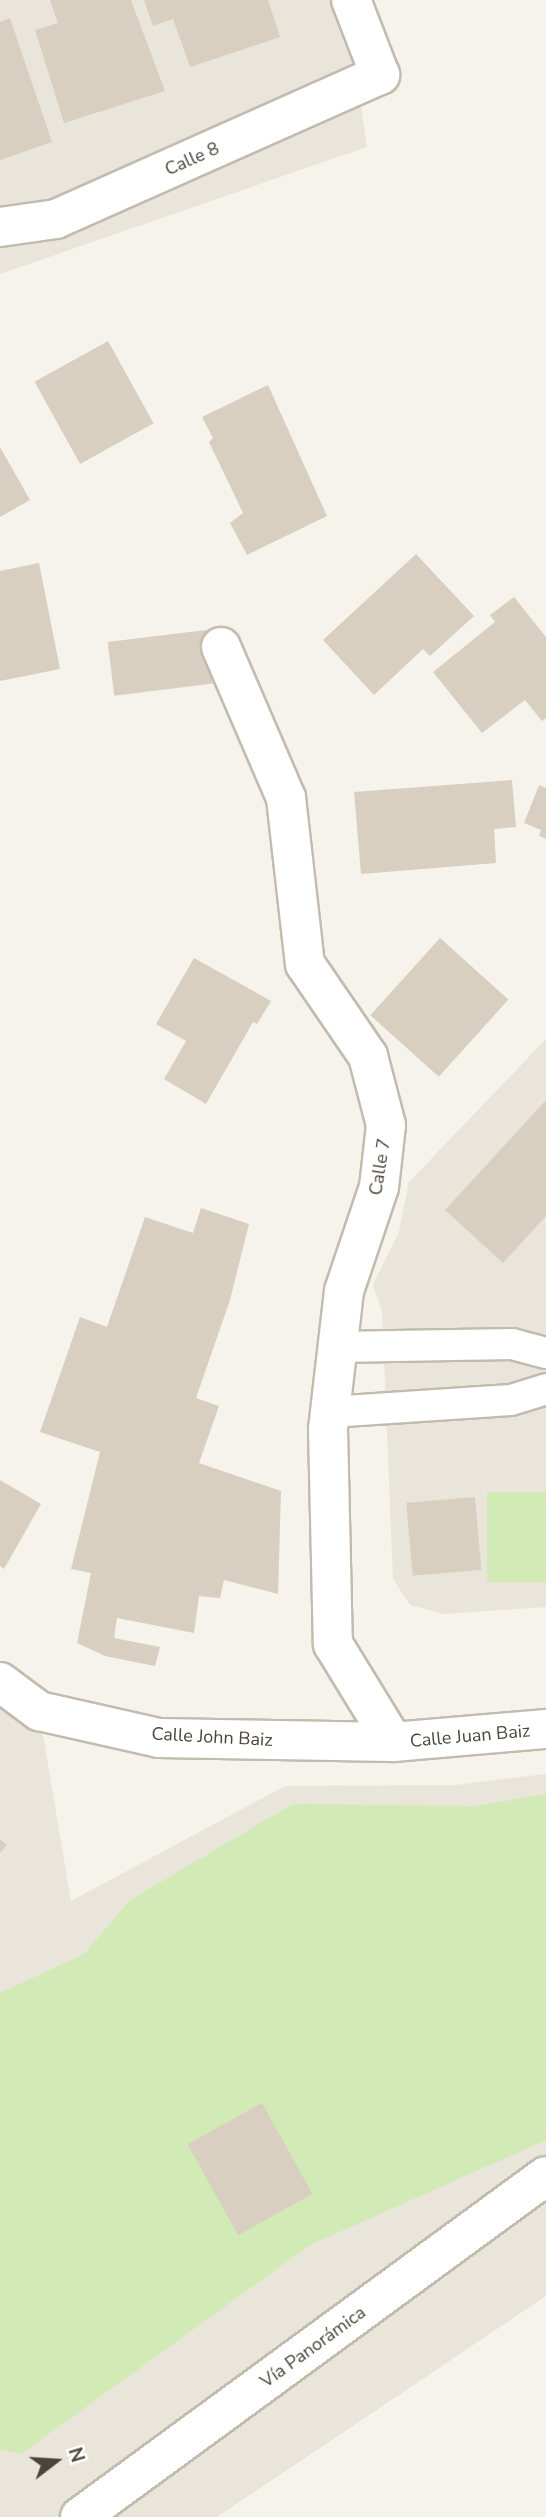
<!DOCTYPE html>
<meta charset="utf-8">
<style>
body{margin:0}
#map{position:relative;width:546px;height:2517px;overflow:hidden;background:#f6f3ec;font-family:"Nunito Sans",sans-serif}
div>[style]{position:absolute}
.residential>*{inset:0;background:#eae5da}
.green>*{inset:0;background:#d2eab5;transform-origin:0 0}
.building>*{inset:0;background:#d8cfc1;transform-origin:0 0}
.roads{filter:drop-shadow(2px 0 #c2bbae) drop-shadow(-2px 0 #c2bbae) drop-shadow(0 2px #c2bbae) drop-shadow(0 -2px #c2bbae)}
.service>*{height:30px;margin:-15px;padding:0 15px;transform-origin:15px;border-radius:15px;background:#fff}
.minor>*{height:38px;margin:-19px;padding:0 19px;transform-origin:19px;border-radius:19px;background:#fff}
.tertiary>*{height:38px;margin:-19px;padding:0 19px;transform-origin:19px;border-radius:19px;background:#fff}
span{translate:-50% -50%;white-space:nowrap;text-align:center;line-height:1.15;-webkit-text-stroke:5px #fff;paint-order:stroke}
.street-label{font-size:18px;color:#4b4439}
.north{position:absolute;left:21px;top:2426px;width:70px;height:70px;-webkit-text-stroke:5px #fff;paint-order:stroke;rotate:73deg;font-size:19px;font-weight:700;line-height:28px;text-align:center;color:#4b4439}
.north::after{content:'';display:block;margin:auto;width:24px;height:32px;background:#4b4439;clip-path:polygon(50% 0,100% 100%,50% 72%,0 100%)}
</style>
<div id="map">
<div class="residential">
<i style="clip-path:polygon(0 0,330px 0,354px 59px,367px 147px,0 274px)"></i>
<i style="clip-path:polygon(546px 1039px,546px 1607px,444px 1614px,410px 1605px,393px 1579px,382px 1312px,373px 1285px,399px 1232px,409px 1182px)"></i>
<i style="clip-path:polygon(0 1679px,39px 1711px,71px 1901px,285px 1786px,455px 1785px,546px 1774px,546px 2296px,217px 2517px,0 2517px)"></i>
</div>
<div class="green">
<i style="left:546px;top:1492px;width:90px;height:59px;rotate:90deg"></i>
<i style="clip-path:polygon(546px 1794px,546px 2140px,310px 2245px,21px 2454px,0 2449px,0 1993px,84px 1954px,130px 1900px,293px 1804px,476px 1806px)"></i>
</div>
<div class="building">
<i style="clip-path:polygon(50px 0,131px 0,165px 91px,64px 123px,35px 30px,58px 23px)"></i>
<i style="clip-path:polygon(144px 0,268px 0,280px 37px,190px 67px,173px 19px,153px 26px)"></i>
<i style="clip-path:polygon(10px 18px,52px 142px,0 160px,0 22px)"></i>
<i style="left:108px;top:341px;width:94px;height:84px;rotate:61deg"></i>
<i style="clip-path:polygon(268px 385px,327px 516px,247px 555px,230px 523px,243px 513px,209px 442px,213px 438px,202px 417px)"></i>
<i style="clip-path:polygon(0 447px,30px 500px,0 517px)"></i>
<i style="clip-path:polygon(416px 554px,474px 616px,430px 656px,423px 649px,374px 695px,323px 640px)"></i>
<i style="clip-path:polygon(39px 563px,60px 669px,0 681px,0 571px)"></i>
<i style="clip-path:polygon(514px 597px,546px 637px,546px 718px,542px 721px,525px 700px,482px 733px,433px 672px,495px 622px,490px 615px)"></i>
<i style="left:206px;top:630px;width:54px;height:99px;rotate:83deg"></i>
<i style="clip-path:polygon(512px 780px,516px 827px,494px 829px,496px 863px,361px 874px,354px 792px)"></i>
<i style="clip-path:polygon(539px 785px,546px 788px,546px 839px,539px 836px,541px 830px,524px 823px)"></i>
<i style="left:440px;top:938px;width:92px;height:104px;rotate:42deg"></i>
<i style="clip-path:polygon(194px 958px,271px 1001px,257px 1024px,253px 1022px,206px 1104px,164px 1079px,186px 1041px,156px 1024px)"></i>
<i style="clip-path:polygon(546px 1100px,546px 1216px,503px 1263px,445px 1210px)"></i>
<i style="clip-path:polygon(201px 1208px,249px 1224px,230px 1300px,196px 1398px,219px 1406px,199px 1463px,281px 1491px,278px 1594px,224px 1580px,220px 1598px,199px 1596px,194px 1633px,117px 1618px,114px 1638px,160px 1647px,155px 1666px,105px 1656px,77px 1643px,91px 1573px,71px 1569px,100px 1452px,40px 1432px,80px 1317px,107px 1327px,145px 1217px,193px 1233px)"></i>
<i style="clip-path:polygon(0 1480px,41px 1504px,4px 1569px,0 1566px)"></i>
<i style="left:475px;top:1497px;width:73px;height:69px;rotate:85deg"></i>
<i style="clip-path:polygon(0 1839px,7px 1845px,0 1853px)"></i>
<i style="left:262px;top:2103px;width:104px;height:85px;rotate:61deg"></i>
</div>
<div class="roads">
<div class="service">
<i style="left:336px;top:1347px;width:176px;rotate:-1deg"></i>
<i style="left:512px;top:1344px;width:35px;rotate:15deg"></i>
<i style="left:330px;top:1412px;width:181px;rotate:-3.8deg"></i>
<i style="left:511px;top:1400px;width:37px;rotate:-17deg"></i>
</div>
<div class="minor">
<i style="left:0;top:227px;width:57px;rotate:-8.1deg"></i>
<i style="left:56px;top:219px;width:355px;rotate:-24deg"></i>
<i style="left:380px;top:75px;width:80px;rotate:-111.1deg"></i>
<i style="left:221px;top:647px;width:164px;rotate:66.7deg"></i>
<i style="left:286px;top:798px;width:167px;rotate:83.5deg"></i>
<i style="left:305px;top:964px;width:112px;rotate:55.6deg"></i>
<i style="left:368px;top:1056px;width:71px;rotate:75.4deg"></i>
<i style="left:386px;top:1125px;width:62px;rotate:96.4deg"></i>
<i style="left:379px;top:1187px;width:110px;rotate:108.6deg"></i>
<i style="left:344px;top:1291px;width:139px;rotate:96.6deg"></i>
<i style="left:328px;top:1429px;width:215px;rotate:88.7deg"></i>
<i style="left:333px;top:1644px;width:115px;rotate:58.5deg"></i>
<i style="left:80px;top:2517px;width:577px;rotate:-36.2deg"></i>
</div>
<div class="tertiary">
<i style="left:0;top:1682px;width:49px;rotate:36.6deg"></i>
<i style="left:39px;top:1711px;width:123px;rotate:12.7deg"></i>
<i style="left:159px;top:1738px;width:234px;rotate:1deg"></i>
<i style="left:393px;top:1742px;width:154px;rotate:-4.9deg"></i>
</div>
</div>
<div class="street-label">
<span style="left:192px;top:159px;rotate:-24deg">Calle 8</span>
<span style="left:380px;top:1167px;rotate:-81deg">Calle 7</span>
<span style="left:470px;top:1736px;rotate:-5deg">Calle Juan Baiz</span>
<span style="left:212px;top:1737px;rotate:3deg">Calle John Baiz</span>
<span style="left:313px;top:2347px;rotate:-36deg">Vía Panorámica</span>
</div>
<div class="north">N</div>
</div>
